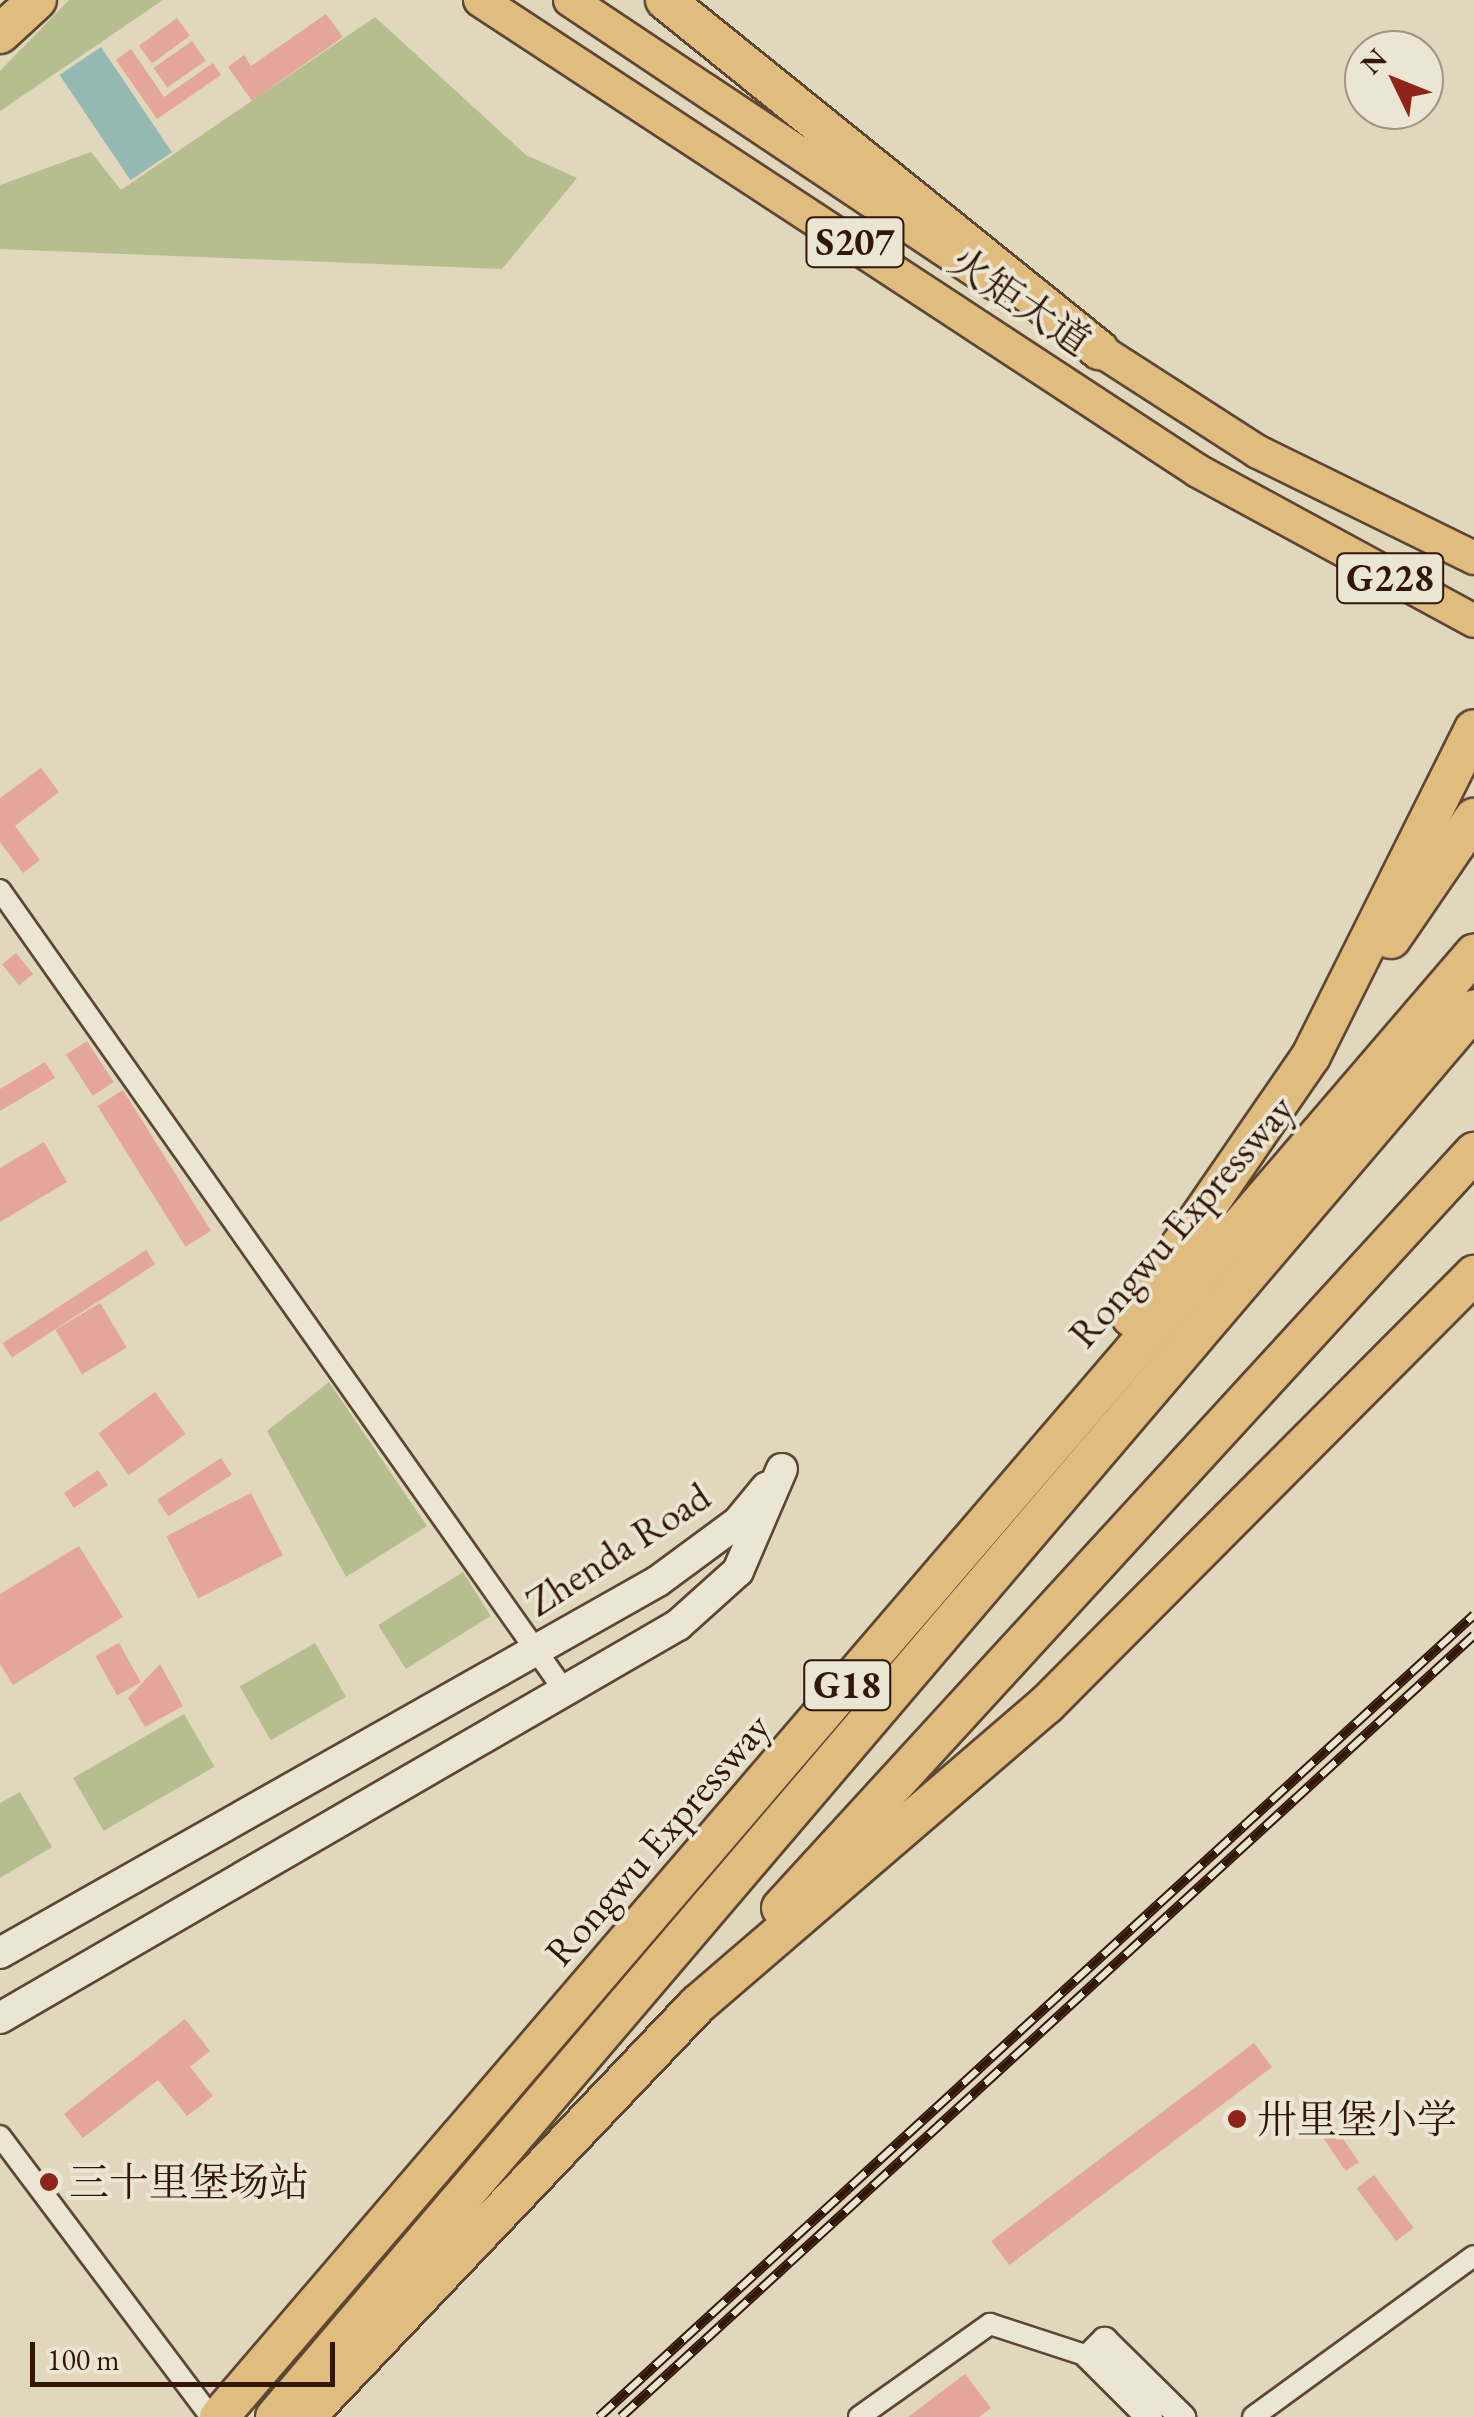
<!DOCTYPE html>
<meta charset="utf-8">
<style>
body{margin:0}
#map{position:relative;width:1474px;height:2417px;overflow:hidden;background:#e0d7bc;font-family:"EB Garamond","Noto Serif SC",serif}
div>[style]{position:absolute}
.green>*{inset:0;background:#b6bd8e;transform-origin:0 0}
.water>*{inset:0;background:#94b9b2;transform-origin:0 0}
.building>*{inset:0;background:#e4a69a;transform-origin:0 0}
.roads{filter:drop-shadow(2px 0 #5e4635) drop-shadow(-2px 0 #5e4635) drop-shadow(0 2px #5e4635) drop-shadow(0 -2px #5e4635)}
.minor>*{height:20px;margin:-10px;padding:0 10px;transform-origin:10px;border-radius:10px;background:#ebe5d3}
.tertiary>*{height:25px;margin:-12.5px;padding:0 12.5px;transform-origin:12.5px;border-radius:12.5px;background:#ebe5d3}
.secondary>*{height:30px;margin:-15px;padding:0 15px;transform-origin:15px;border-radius:15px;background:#ebe5d3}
.primary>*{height:32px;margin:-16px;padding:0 16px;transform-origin:16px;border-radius:16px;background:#e0bc7e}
.motorway>*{height:38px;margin:-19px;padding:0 19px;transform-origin:19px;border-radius:19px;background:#e0bc7e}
.rail>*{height:10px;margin-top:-5px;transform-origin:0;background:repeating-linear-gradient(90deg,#ebe5d3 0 19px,#321608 0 38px);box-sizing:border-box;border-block:2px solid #321608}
.dots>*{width:28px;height:28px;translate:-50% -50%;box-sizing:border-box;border:5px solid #ebe5d3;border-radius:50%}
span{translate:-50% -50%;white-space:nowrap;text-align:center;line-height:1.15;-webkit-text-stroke:8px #ebe5d3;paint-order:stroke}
.shield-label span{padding:2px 8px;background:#ebe5d3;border:2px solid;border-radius:8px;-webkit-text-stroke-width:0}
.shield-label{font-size:38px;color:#321608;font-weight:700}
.street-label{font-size:40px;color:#321608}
.poi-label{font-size:40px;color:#321608}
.left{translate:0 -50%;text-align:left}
.north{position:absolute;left:1344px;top:30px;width:100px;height:100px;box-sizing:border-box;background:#ebe5d3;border:2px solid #a19282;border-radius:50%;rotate:313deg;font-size:28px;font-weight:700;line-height:40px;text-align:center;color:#321608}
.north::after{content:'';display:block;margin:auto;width:35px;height:45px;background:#8f2418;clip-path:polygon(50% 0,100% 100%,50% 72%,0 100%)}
.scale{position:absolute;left:30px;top:2342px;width:305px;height:45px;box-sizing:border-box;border:5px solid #321608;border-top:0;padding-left:12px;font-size:30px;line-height:35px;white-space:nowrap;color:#321608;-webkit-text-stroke:8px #ebe5d3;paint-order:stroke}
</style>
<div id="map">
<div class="green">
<i style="clip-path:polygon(69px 0,163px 0,0 111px,0 71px)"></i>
<i style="clip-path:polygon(375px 17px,526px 155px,577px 178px,502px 269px,0 249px,0 185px,91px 152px,121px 190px)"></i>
<i style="clip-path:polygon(329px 1382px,427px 1526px,346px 1577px,267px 1431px)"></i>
<i style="left:463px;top:1572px;width:52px;height:100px;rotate:58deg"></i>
<i style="left:315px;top:1643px;width:62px;height:87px;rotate:60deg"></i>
<i style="left:184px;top:1714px;width:61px;height:128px;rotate:60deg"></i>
<i style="clip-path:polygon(20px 1792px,52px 1847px,0 1878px,0 1803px)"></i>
</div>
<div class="water">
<i style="left:101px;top:47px;width:127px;height:50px;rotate:56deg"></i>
</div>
<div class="building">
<i style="clip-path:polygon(326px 14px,343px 37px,252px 101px,228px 67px,244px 55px,251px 66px)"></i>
<i style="left:177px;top:18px;width:22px;height:47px;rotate:54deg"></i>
<i style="left:192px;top:41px;width:24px;height:47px;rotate:55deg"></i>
<i style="clip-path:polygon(131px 49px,164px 97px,213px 63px,221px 75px,157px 119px,116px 60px)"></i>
<i style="clip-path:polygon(41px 768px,59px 792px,15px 826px,40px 860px,23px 873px,0 842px,0 798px)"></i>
<i style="left:16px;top:953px;width:27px;height:18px;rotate:51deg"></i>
<i style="left:87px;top:1041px;width:49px;height:25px;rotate:57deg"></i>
<i style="clip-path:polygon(45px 1062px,55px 1078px,0 1111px,0 1089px)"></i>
<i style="left:123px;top:1090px;width:166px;height:30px;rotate:58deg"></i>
<i style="clip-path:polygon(44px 1142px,67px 1182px,0 1222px,0 1168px)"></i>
<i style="left:146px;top:1250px;width:17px;height:171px;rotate:57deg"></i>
<i style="left:100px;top:1303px;width:52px;height:52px;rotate:59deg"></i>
<i style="left:155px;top:1392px;width:52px;height:70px;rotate:54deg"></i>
<i style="left:221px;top:1458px;width:20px;height:76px;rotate:57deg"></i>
<i style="left:98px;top:1470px;width:18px;height:41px;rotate:56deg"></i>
<i style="left:251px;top:1493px;width:70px;height:95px;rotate:63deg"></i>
<i style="clip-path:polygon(79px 1546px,123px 1617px,13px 1685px,0 1664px,0 1594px)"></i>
<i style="left:119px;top:1643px;width:45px;height:27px;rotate:61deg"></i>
<i style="clip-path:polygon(160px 1664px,183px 1706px,145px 1727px,128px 1698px)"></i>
<i style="clip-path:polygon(185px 2019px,210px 2051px,190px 2067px,213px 2096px,187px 2116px,158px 2080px,83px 2138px,64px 2114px)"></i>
<i style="left:1254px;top:2043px;width:30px;height:329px;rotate:53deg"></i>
<i style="left:1317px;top:2100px;width:75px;height:16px;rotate:56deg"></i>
<i style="left:1374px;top:2175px;width:66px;height:22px;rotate:53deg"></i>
<i style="clip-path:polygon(965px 2374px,991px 2408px,979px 2417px,908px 2417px)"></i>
</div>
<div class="roads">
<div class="minor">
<i style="left:0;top:890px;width:982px;rotate:54.82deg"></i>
<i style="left:0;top:2136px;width:351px;rotate:53.1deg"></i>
<i style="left:859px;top:2417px;width:161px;rotate:-35.4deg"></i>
<i style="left:990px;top:2324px;width:103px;rotate:18.1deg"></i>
<i style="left:1253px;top:2417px;width:273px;rotate:-36.1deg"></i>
</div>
<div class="tertiary">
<i style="left:1149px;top:2417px;width:86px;rotate:-135deg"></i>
<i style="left:1088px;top:2356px;width:23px;rotate:-45deg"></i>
<i style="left:1104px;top:2340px;width:110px;rotate:44.6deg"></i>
</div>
<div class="secondary">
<i style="left:0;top:1953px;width:756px;rotate:-29.48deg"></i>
<i style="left:658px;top:1581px;width:99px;rotate:-36.4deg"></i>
<i style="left:738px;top:1522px;width:45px;rotate:-50.4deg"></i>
<i style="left:0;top:2018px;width:784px;rotate:-30.1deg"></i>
<i style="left:678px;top:1625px;width:81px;rotate:-42deg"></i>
<i style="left:738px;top:1571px;width:111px;rotate:-66.7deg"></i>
</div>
<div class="primary">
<i style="left:480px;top:0;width:859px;rotate:33.26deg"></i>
<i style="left:1198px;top:471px;width:314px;rotate:28.5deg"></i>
<i style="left:570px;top:0;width:510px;rotate:33.72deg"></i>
<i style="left:1078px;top:336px;width:214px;rotate:32.8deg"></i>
<i style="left:1258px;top:452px;width:241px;rotate:26.1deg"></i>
</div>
<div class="motorway">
<i style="left:665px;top:0;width:558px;rotate:38.88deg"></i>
<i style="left:0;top:34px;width:50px;rotate:-42.6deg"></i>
<i style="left:1391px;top:939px;width:147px;rotate:-55.6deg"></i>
<i style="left:1131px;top:1317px;width:317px;rotate:-55.4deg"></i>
<i style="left:1311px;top:1056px;width:365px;rotate:-63.5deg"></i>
<i style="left:781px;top:1908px;width:1026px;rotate:-47.49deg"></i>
<i style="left:310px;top:2412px;width:562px;rotate:-46.44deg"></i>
<i style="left:697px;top:2005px;width:460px;rotate:-40.7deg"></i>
<i style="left:1046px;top:1705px;width:607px;rotate:-45.13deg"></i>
<i style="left:219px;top:2417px;width:1928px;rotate:-49.38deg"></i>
<i style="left:275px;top:2417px;width:1849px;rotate:-49.58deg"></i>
</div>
</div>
<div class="rail">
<i style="left:599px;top:2417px;width:1187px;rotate:-42.51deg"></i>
<i style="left:621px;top:2417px;width:1157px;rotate:-42.51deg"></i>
</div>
<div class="dots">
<i style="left:1237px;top:2119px;background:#8f2418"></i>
<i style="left:49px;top:2182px;background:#8f2418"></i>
</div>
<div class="shield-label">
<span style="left:855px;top:242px">S207</span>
<span style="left:1390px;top:578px">G228</span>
<span style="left:847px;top:1685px">G18</span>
</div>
<div class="street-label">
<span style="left:1020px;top:301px;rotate:34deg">火矩大道</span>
<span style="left:1181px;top:1221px;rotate:-49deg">Rongwu Expressway</span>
<span style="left:618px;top:1549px;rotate:-33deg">Zhenda Road</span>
<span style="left:657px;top:1839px;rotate:-49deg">Rongwu Expressway</span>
</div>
<div class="poi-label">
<span class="left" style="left:1257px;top:2119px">卅里堡小学</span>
<span class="left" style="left:69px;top:2182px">三十里堡场站</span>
</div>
<div class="north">N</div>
<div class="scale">100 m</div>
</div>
